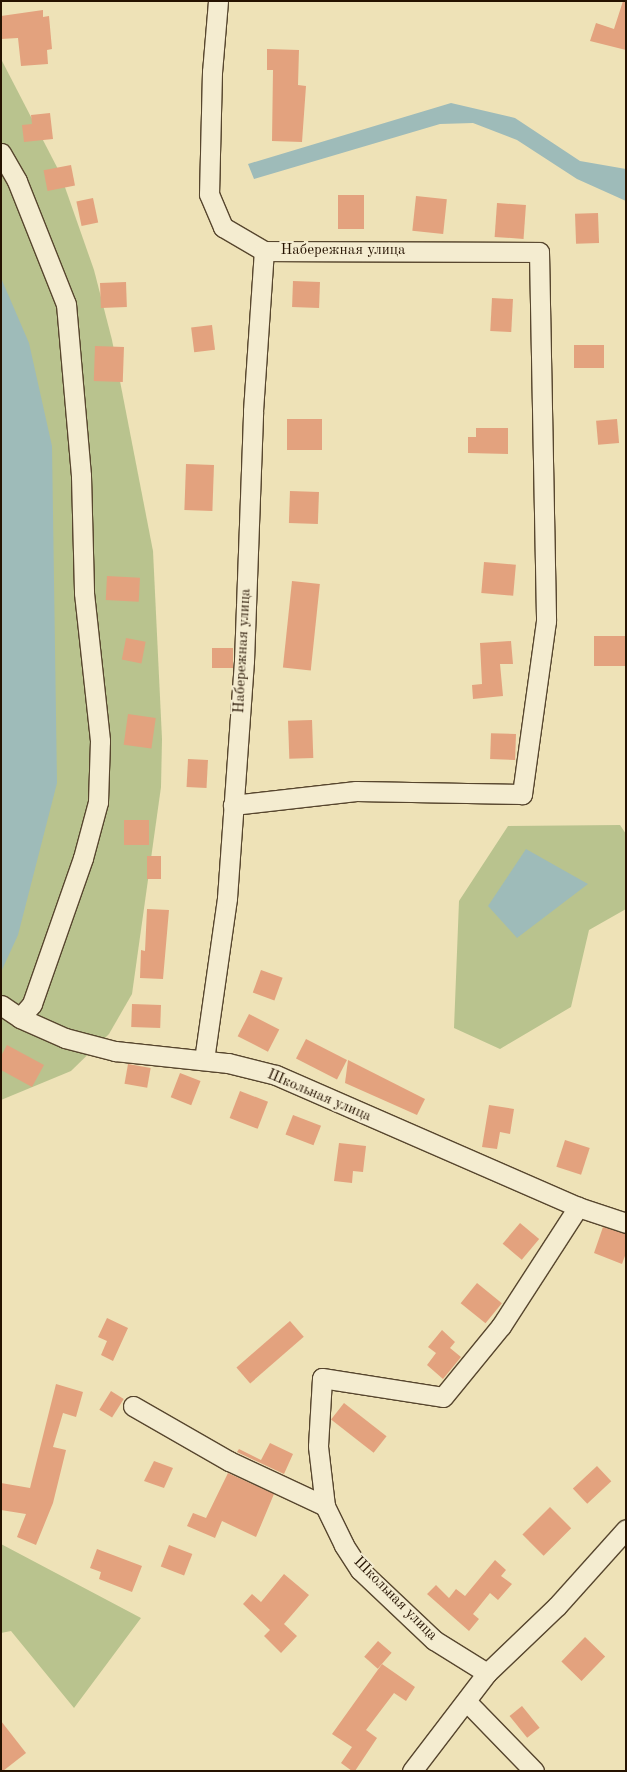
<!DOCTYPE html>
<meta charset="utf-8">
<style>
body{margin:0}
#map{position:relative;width:627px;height:1772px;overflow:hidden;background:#eee2b7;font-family:"Old Standard TT",serif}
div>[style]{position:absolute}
.green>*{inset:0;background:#b9c38e}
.water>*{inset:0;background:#9ebbb9}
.building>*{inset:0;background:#e3a27e;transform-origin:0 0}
.roads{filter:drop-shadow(1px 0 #57462e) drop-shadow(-1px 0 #57462e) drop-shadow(0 1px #57462e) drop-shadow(0 -1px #57462e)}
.minor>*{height:19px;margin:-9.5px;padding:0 9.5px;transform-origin:9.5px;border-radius:9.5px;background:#f4ecd0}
span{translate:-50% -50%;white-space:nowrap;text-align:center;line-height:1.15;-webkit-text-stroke:4px #f4ecd0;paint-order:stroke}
.street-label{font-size:15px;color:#251200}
.frame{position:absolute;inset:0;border:2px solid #251200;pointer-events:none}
</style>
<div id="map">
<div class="green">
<i style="clip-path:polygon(1px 59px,60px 173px,94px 270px,112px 340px,153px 551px,162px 739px,161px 787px,132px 994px,109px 1034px,71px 1071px,1px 1100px)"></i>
<i style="clip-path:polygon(620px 825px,626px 834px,626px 909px,589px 930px,571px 1007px,500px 1049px,454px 1028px,459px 901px,508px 826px)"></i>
<i style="clip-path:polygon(1px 1544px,141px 1618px,74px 1708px,11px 1631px,1px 1633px)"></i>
</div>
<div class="water">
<i style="clip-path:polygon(451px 103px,515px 118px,580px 161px,626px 169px,626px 201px,577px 179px,517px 140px,473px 123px,440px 124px,254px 179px,248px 164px)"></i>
<i style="clip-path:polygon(1px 278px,29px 343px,52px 446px,57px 783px,18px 935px,1px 972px)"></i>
<i style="clip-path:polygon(526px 849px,588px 884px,517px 938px,488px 906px)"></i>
</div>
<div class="building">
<i style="clip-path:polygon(623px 1px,626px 1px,626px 50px,590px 41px,596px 23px,614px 29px)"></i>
<i style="clip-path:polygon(43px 10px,43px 17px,49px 16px,52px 49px,47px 50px,48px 64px,21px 66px,18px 38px,1px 39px,1px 16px)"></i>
<i style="clip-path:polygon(267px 49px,299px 50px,298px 85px,306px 86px,302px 142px,272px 141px,273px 70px,267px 70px)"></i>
<i style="clip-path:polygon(50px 113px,53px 139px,24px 142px,22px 125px,32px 124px,31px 115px)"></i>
<i style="left:71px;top:165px;width:21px;height:28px;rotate:79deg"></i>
<i style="left:338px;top:195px;width:26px;height:34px"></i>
<i style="left:416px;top:196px;width:31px;height:35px;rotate:6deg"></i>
<i style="left:93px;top:198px;width:25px;height:17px;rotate:78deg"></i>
<i style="left:497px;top:203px;width:29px;height:34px;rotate:4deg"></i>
<i style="left:598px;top:213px;width:30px;height:23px;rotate:88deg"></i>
<i style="left:293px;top:281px;width:27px;height:26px;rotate:2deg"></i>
<i style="left:126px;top:282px;width:25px;height:26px;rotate:88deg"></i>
<i style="left:492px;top:298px;width:21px;height:33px;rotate:3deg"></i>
<i style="left:212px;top:325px;width:25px;height:21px;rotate:83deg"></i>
<i style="left:574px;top:345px;width:30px;height:23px"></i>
<i style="left:95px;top:346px;width:29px;height:35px;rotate:2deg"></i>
<i style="left:287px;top:419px;width:35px;height:31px"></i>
<i style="left:617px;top:419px;width:24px;height:21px;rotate:85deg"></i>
<i style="clip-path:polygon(476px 428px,508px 428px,508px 454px,468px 453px,468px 437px,476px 437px)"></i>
<i style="left:186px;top:464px;width:28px;height:46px;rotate:2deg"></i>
<i style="left:290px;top:491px;width:29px;height:32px;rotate:2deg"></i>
<i style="left:484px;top:562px;width:32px;height:31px;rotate:5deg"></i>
<i style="left:107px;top:576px;width:33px;height:24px;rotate:3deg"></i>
<i style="left:292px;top:581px;width:28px;height:87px;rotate:6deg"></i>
<i style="left:626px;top:636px;width:30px;height:32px;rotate:90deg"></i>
<i style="left:126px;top:638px;width:20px;height:22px;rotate:11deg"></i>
<i style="clip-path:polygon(511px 641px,513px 664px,500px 664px,503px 696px,473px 699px,472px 685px,482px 684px,480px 643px)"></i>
<i style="left:212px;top:648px;width:21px;height:20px"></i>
<i style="left:128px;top:714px;width:28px;height:31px;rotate:8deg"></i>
<i style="left:312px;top:720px;width:38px;height:24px;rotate:88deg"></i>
<i style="left:516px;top:734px;width:26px;height:25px;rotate:92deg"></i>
<i style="left:188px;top:759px;width:20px;height:28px;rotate:3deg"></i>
<i style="left:149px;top:820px;width:25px;height:25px;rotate:90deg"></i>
<i style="left:147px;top:856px;width:14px;height:23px"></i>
<i style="clip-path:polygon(147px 909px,169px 910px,163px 979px,140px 978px,141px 950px,145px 951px)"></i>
<i style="left:261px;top:970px;width:23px;height:24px;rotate:20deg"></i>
<i style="left:132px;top:1004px;width:29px;height:23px;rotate:2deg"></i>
<i style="left:249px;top:1014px;width:34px;height:25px;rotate:27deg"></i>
<i style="left:306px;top:1039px;width:46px;height:22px;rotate:27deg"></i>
<i style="clip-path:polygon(7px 1045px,44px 1065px,32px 1087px,1px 1070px,1px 1056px)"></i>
<i style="clip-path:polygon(348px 1060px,425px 1099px,417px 1115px,345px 1083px)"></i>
<i style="left:128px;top:1064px;width:23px;height:20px;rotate:10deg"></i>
<i style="left:180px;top:1073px;width:22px;height:26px;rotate:21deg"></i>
<i style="left:240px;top:1091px;width:30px;height:29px;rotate:21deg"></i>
<i style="clip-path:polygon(489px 1105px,514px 1109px,510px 1134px,500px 1132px,497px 1149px,482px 1147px)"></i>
<i style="left:293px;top:1115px;width:30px;height:21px;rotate:21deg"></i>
<i style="left:565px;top:1140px;width:26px;height:28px;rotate:18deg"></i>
<i style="clip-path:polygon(339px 1143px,366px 1146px,363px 1172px,353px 1171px,352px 1183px,334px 1181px)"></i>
<i style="left:520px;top:1223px;width:25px;height:27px;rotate:40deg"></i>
<i style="clip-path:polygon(603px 1227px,626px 1234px,626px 1253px,622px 1264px,594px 1253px)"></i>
<i style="left:477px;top:1283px;width:32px;height:26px;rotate:39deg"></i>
<i style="clip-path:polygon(107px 1318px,128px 1328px,113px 1361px,101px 1355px,107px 1341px,98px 1337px)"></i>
<i style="left:290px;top:1321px;width:21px;height:71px;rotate:49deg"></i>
<i style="clip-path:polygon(442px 1330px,455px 1342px,450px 1348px,461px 1357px,443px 1379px,427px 1365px,436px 1353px,428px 1347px)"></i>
<i style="clip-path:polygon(56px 1384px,83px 1392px,76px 1417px,63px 1413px,53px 1447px,66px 1450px,53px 1503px,36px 1545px,17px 1537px,26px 1514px,1px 1510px,1px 1483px,30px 1488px)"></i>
<i style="left:111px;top:1391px;width:15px;height:22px;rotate:32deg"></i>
<i style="left:344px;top:1403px;width:54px;height:21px;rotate:38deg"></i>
<i style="clip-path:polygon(270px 1443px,293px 1454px,284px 1474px,237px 1452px,239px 1449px,261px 1460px)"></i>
<i style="clip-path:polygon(154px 1461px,173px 1468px,164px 1488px,144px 1481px)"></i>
<i style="left:597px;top:1466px;width:21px;height:33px;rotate:47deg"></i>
<i style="clip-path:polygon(228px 1473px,274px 1494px,256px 1537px,222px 1521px,215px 1538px,187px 1526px,193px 1513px,206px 1518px)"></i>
<i style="left:550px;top:1507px;width:30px;height:39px;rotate:45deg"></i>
<i style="left:169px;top:1545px;width:25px;height:23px;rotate:21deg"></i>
<i style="clip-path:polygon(97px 1549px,142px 1566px,132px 1592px,99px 1579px,101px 1572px,90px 1568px)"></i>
<i style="clip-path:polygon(495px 1560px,506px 1570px,501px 1576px,512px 1584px,498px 1600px,490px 1593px,473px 1614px,479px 1619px,469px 1631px,427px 1594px,436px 1585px,449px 1598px,456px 1589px,465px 1596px)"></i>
<i style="clip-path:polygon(284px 1574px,309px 1595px,284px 1624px,297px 1636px,281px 1653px,264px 1636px,270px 1630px,243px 1604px,252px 1594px,261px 1602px)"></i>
<i style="left:585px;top:1637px;width:28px;height:34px;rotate:44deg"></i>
<i style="left:378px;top:1641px;width:18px;height:21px;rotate:41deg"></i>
<i style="clip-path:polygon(382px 1664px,415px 1687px,406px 1701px,394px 1693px,366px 1730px,377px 1738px,355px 1771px,352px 1771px,341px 1763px,352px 1747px,332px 1734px)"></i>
<i style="left:522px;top:1706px;width:28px;height:16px;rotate:51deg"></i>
<i style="clip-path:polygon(1px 1721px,26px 1753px,3px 1771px,1px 1771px)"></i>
</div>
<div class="roads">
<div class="minor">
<i style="left:218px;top:1px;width:71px;rotate:94.8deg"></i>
<i style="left:212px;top:72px;width:122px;rotate:91.4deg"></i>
<i style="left:209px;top:194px;width:36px;rotate:67deg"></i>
<i style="left:223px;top:227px;width:48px;rotate:30.3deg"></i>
<i style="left:264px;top:251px;width:275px;rotate:0.2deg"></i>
<i style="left:539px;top:252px;width:369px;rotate:88.9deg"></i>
<i style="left:546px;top:621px;width:175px;rotate:97.9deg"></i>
<i style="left:522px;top:794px;width:166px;rotate:-179deg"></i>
<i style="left:356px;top:791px;width:124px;rotate:173.5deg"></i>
<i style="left:1px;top:153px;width:32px;rotate:60deg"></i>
<i style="left:17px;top:181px;width:132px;rotate:68.3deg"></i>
<i style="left:66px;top:304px;width:173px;rotate:85deg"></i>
<i style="left:81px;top:476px;width:117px;rotate:88.5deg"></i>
<i style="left:84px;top:593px;width:149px;rotate:83.8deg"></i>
<i style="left:100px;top:741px;width:61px;rotate:91.9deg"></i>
<i style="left:98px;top:802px;width:58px;rotate:105deg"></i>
<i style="left:83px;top:858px;width:155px;rotate:109.3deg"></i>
<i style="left:32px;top:1004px;width:18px;rotate:131deg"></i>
<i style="left:1px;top:1005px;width:23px;rotate:34deg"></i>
<i style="left:20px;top:1018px;width:49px;rotate:24deg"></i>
<i style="left:65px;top:1038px;width:52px;rotate:14.6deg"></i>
<i style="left:115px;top:1051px;width:114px;rotate:6.1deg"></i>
<i style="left:228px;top:1063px;width:49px;rotate:14deg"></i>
<i style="left:276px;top:1075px;width:330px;rotate:23.6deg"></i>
<i style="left:578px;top:1207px;width:51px;rotate:18.4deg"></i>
<i style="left:204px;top:1060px;width:164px;rotate:-81.9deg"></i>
<i style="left:227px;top:898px;width:238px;rotate:-85.9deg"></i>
<i style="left:244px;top:661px;width:250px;rotate:-87.9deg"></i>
<i style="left:253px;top:411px;width:160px;rotate:-86.1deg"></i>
<i style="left:133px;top:1406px;width:111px;rotate:29.8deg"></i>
<i style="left:229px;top:1461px;width:106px;rotate:25.1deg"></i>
<i style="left:487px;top:1673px;width:62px;rotate:-148.1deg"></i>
<i style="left:434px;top:1640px;width:102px;rotate:-136.6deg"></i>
<i style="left:360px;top:1570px;width:30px;rotate:-123deg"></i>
<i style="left:344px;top:1545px;width:43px;rotate:-116deg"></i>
<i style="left:325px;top:1506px;width:60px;rotate:-96.7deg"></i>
<i style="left:318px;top:1446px;width:68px;rotate:-86.6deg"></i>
<i style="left:322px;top:1378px;width:122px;rotate:8.9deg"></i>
<i style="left:443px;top:1397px;width:92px;rotate:-50.8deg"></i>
<i style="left:501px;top:1326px;width:142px;rotate:-57.1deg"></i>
<i style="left:467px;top:1702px;width:96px;rotate:45.8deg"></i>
<i style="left:412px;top:1771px;width:123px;rotate:-52.6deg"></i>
<i style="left:487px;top:1673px;width:97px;rotate:-43.7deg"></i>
<i style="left:557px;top:1606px;width:103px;rotate:-48.1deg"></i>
</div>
</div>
<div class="street-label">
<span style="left:343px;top:251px">Набережная улица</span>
<span style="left:243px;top:651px;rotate:-87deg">Набережная улица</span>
<span style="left:319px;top:1096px;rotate:23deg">Школьная улица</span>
<span style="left:395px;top:1599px;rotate:45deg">Школьная улица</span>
</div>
<div class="frame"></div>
</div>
